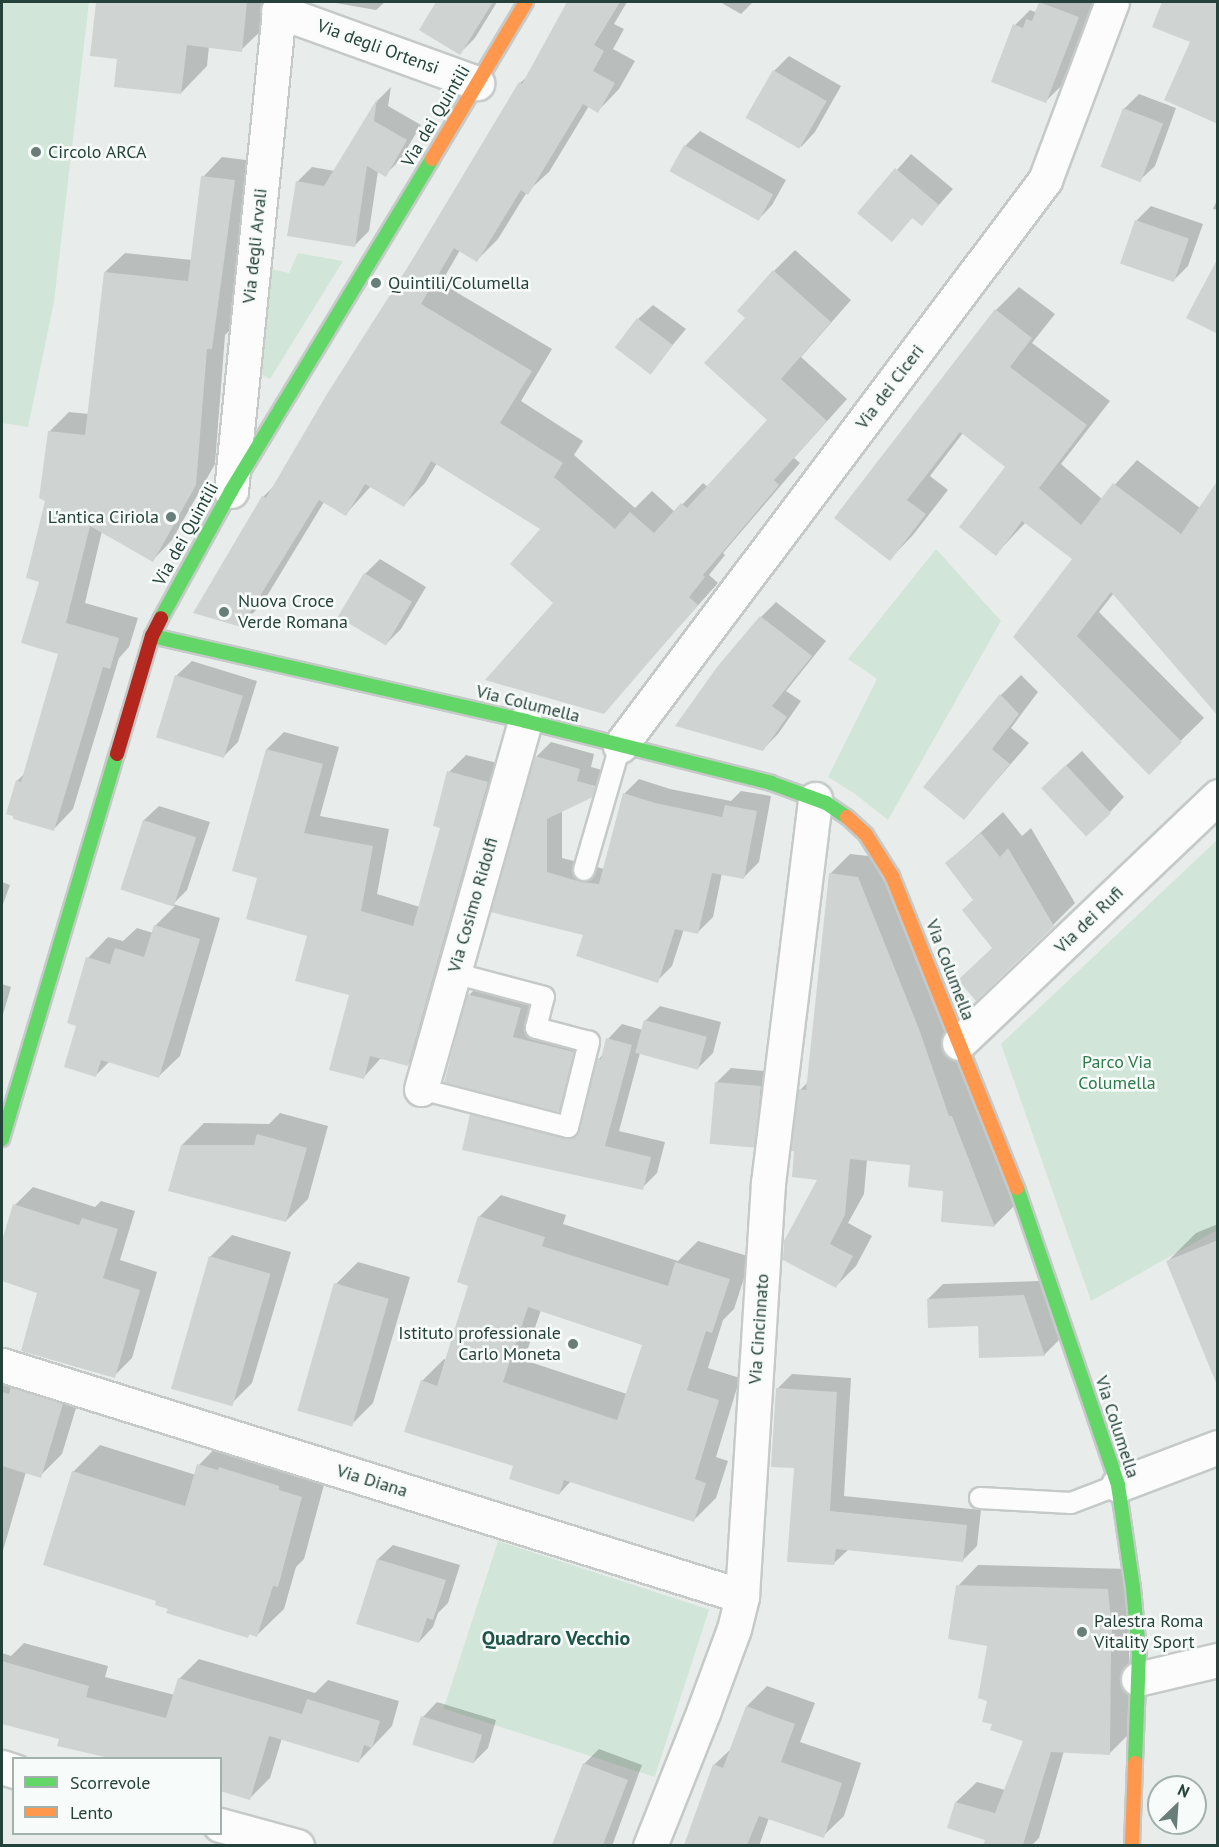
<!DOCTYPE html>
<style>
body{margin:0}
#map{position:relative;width:1219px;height:1847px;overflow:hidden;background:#e8edeb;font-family:"PT Sans",sans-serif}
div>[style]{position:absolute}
.green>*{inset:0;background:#d1e6d8;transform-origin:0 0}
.shadow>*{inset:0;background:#0003}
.building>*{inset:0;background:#cfd4d2;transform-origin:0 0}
.roads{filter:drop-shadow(2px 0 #c5cac8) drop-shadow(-2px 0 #c5cac8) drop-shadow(0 2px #c5cac8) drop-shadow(0 -2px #c5cac8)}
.lane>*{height:20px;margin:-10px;padding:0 10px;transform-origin:10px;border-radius:10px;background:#fcfcfc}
.street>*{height:33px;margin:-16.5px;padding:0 16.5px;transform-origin:16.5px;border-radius:16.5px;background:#fcfcfc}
.fast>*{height:14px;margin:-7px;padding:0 7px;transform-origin:7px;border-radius:7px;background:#63d668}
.slow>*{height:14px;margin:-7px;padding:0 7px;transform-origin:7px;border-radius:7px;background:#ff974d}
.jam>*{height:14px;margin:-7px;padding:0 7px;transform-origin:7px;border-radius:7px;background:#b3261e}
.dots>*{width:16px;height:16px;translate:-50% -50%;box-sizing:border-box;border:3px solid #f7fbf9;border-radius:50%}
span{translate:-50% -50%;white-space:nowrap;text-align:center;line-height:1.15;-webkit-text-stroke:5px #f7fbf9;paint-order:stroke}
.street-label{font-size:18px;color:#24423a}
.poi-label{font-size:18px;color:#24423a}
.left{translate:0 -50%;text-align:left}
.right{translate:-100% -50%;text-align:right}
.park-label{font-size:18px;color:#2d7a4b}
.neighbourhood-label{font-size:20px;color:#1f5548;font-weight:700}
.frame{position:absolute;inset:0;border:3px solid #24423a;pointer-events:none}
.legend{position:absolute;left:12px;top:1757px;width:210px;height:78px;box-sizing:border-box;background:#f7fbf9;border:2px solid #a3b1ad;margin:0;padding:8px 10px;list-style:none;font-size:18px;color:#24423a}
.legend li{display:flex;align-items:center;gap:12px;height:30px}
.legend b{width:30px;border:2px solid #a3b1ad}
.north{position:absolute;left:1147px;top:1775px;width:60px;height:60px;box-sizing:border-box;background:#f7fbf9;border:2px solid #a3b1ad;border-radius:50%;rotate:25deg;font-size:16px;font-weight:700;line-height:24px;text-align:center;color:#24423a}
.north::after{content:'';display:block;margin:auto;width:21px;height:27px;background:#697e78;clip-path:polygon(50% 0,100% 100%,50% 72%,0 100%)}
</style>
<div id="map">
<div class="green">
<i style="clip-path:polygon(2px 2px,89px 2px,54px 302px,28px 427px,2px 423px)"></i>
<i style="clip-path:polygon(298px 253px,343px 261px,270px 379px,254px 370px,267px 268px,289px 273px)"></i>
<i style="clip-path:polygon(936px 549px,1001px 621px,888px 820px,855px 794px,828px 777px,877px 679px,848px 659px)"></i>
<i style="clip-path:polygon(1217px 840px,1217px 1230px,1091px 1301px,1001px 1044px)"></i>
<i style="left:498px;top:1541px;width:222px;height:176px;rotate:18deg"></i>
</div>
<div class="shadow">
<i style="clip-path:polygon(98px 2px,270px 2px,268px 24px,241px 50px,209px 46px,207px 66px,181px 93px,119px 58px,92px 55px)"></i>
<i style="clip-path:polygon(330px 2px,385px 2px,376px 10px)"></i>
<i style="clip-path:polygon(438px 2px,497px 2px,475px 38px,460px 53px,421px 29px)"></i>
<i style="clip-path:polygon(570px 2px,627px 2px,614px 24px,624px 29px,613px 49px,635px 61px,619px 89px,598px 111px,589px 106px,549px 172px,527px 192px,498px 239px,477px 260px,460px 250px,441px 283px,552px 349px,521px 401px,583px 441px,574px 455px,635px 508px,652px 491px,675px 512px,703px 483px,708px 487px,769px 420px,747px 318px,774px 271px,795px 250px,851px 300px,801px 357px,847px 399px,794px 458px,800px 463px,723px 553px,725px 555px,709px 575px,718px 583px,603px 712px,555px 602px,543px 529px,437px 463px,425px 483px,404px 505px,371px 486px,346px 514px,324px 502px,262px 604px,241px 625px,263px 497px,277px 483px,520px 83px,529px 75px)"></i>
<i style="clip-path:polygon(720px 2px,753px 2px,741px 14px)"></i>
<i style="clip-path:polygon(1041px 2px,1093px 2px,1061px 86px,1046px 101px,1015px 25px,1030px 10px,1035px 12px)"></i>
<i style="clip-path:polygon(1164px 2px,1218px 2px,1218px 12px,1154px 26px)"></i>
<i style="clip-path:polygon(789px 56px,841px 86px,815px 132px,801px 147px,774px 71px)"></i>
<i style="clip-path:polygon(391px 87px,388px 106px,421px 125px,400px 160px,385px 175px,378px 171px,369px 231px,354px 246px,297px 182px,312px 167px,335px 171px,378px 100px)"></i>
<i style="clip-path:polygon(1139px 94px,1176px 108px,1155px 166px,1140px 180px,1124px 109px)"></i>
<i style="clip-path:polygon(700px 131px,786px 180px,772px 205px,758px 220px,671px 170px,686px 145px)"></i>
<i style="clip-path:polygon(911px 154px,953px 189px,922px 224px,913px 217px,891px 240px,859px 213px)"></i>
<i style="clip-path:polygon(222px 157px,254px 161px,232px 328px,225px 335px,215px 464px,172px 540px,153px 560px,102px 531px,85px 603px,138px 618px,129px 647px,119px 658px,73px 809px,54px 829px,17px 781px,25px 773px,60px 653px,41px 581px,49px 432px,69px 412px,89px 414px,105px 272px,125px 253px,192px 260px,203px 177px)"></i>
<i style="clip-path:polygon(1218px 198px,1218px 210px,1213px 209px)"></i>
<i style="clip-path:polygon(1151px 206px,1203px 224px,1188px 266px,1173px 281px,1122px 262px,1137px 220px)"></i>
<i style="clip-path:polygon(1019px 287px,1055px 314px,1032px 343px,1110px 401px,1061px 464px,1102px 499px,1137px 460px,1200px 508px,1218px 714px,1114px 593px,1099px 612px,1204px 718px,1149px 772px,1015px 637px,1074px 559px,1026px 522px,996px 554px,1007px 466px,963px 433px,930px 476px,948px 490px,913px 535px,890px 559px,836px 518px,996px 310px)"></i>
<i style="clip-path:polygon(653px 305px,686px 329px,651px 371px,638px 319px)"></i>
<i style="clip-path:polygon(380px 559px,426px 587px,401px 629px,386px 644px,365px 574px)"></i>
<i style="clip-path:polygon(776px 602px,826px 641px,786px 691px,801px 701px,778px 734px,763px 749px,677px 725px,761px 617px)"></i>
<i style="clip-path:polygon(192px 661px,257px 681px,238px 742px,223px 757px,158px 736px,177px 675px)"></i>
<i style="clip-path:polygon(1021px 675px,1038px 692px,1011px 728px,1029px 743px,964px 818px,925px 787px,1001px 695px)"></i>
<i style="clip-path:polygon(284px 732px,339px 747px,320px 816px,389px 829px,377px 894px,420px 907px,442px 827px,449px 772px,466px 755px,505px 765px,425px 1048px,407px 1065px,381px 1058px,363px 1078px,350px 994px,309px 935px,259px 877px,267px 749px)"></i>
<i style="clip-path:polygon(551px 742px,594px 754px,591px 767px,610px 772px,607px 781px,592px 796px,562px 811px,562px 858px,597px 867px,604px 869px,624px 794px,639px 779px,670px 789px,731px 801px,741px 791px,771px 796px,759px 862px,744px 877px,722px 873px,713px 917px,698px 932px,684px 929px,672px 966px,657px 981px,585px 934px,492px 911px,536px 757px)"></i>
<i style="clip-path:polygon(1082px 751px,1124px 797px,1110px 812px,1058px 773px)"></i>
<i style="clip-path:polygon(159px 806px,210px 822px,187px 890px,173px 904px,220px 918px,180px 1056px,159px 1076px,110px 1061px,96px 1075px,78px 1025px,88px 958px,108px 937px,123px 941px,137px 928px,153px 933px,155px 926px,175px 906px,122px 888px,144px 820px)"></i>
<i style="clip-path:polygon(1003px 812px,1022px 836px,1031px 828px,1075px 903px,1053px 925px,993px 948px,974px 900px,947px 863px)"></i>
<i style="clip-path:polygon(850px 854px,878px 857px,1014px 1206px,994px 1226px,912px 1164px,867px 1160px,864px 1194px,848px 1223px,872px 1236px,856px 1266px,836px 1286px,819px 1178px,800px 1090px,809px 1081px,830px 874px)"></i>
<i style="clip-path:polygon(2px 882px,10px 885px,2px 907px)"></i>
<i style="clip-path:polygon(491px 973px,542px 986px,534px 1015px,595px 1031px,581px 1089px,559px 1111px,469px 995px)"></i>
<i style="clip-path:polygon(2px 984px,11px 987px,2px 1018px)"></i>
<i style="clip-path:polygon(660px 1006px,721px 1022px,713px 1053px,698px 1068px,640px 1053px,619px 1131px,665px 1142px,657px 1173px,642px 1188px,472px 1115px,487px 1100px,581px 1124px,599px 1059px,603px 1054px,608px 1039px,622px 1024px,643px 1030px,645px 1021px)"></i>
<i style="clip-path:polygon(731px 1068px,775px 1072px,768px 1131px,753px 1146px,716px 1083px)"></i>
<i style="clip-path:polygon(280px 1113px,328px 1126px,308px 1199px,286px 1221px,182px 1145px,204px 1123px,269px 1124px)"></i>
<i style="clip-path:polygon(33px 1187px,95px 1207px,101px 1201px,135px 1211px,120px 1260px,157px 1272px,132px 1358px,114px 1376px,39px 1292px,2px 1280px,2px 1245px,15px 1205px)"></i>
<i style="clip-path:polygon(evenodd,501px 1195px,566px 1215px,563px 1224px,678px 1261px,698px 1241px,751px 1257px,734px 1309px,723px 1320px,708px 1368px,740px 1378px,716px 1457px,728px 1461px,716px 1498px,694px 1520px,571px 1481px,559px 1494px,515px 1465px,422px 1381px,444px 1359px,447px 1360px,470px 1285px,479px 1217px,501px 1195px,541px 1310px,644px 1344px,627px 1394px,524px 1360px,541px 1310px)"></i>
<i style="clip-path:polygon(1218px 1224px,1218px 1356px,1167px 1262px,1196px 1233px)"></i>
<i style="clip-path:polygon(232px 1235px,291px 1252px,252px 1383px,230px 1405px,210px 1257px)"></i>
<i style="clip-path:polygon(358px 1262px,410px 1277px,373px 1403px,351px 1425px,336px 1284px)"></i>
<i style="clip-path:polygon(1039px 1281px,1059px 1340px,1044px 1355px,928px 1299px,943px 1284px)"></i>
<i style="clip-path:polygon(2px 1364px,84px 1382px,62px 1454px,40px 1476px,26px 1472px,2px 1554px)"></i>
<i style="clip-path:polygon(792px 1374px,851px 1378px,844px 1496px,981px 1510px,977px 1546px,962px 1561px,849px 1549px,834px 1563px,795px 1467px,777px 1389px)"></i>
<i style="clip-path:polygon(225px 1438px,328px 1470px,304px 1559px,296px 1567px,284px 1609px,257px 1635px,250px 1633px,248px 1636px,169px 1608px,158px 1600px,73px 1472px,100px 1445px,196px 1475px,199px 1465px)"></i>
<i style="clip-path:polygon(393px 1545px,460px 1565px,448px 1603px,438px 1613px,433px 1627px,419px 1642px,378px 1559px)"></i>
<i style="clip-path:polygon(978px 1565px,1128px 1569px,1130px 1733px,1109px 1754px,1064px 1751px,1039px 1838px,1031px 1846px,985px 1846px,987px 1839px,956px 1802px,977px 1782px,1005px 1790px,1025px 1740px,995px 1723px,989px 1700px,988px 1644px,958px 1586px)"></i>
<i style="clip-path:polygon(24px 1643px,108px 1666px,105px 1677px,175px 1695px,179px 1679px,199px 1659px,315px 1693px,328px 1680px,399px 1701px,392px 1726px,359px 1761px,282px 1738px,270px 1778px,250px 1798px,220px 1758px,115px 1758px,59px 1744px,60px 1738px,2px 1723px,2px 1653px,11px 1656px)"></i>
<i style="clip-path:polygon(767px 1686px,815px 1703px,800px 1742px,861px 1763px,844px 1816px,823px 1836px,769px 1818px,759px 1846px,685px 1846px,714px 1765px,732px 1748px,747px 1706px)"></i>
<i style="clip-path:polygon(437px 1702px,496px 1720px,488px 1748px,473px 1763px,423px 1717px)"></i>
<i style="clip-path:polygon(599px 1749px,642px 1765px,612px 1846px,553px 1846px,584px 1764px)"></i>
<i style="clip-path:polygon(228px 1836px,262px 1846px,219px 1846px)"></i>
</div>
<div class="building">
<i style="clip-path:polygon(96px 2px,247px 2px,242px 52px,187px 45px,181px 94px,114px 87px,117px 59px,90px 56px)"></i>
<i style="clip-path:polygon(436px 2px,493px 2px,460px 55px,419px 30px)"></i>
<i style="clip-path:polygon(567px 2px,620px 2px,594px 45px,604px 51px,593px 71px,615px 83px,598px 113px,583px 104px,528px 195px,521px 190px,477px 262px,454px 248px,421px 304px,532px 371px,500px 423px,563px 463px,554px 477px,615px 529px,630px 512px,654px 533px,681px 503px,687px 508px,767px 420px,704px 363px,745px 318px,737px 311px,773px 270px,831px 322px,781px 379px,827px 421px,774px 480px,779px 485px,703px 575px,705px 577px,689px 597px,698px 605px,604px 714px,485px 680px,553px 603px,510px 564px,540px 529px,431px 461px,404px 507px,365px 484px,346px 516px,319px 500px,241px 627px,193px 613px,262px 496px,266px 498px,327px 394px,414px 257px,519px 82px,522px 84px)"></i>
<i style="clip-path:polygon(1039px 2px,1079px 17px,1046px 103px,991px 82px,1013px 24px,1023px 28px,1026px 19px,1032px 21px)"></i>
<i style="clip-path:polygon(1162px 2px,1218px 2px,1218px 124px,1164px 100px,1190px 42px,1152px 27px)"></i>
<i style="left:773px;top:70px;width:62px;height:55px;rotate:30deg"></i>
<i style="clip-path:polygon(377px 99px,374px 121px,407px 140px,386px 177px,367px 166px,355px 247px,287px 236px,296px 181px,324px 186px)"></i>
<i style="left:1123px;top:108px;width:43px;height:63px;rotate:21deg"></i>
<i style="left:684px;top:145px;width:102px;height:30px;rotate:29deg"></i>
<i style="clip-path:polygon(895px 168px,939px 205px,922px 226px,912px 218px,892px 242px,857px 213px)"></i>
<i style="clip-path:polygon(201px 176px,235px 180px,212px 349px,207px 349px,196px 485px,153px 562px,90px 526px,66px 623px,119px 638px,110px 669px,103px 667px,54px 831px,13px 819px,13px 816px,6px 814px,16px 780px,21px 782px,58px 654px,21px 643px,39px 582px,26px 578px,45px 501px,39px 498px,48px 431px,85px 435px,104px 272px,188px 281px)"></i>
<i style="left:1135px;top:220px;width:57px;height:46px;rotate:19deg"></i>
<i style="clip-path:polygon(1218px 258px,1218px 334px,1186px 318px)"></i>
<i style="clip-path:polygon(995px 309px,1032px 338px,1010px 367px,1087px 425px,1039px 488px,1081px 525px,1113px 483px,1181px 534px,1218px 480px,1218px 716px,1111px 592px,1077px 636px,1182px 742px,1149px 775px,1013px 637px,1072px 559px,1022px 521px,996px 556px,959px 527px,1005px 467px,960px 432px,907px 500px,926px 514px,890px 561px,834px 518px)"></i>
<i style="left:637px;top:318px;width:45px;height:37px;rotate:37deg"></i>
<i style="left:364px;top:573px;width:56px;height:51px;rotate:31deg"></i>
<i style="clip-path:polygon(760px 616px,812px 656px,772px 706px,787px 717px,763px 751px,675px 726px,717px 667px)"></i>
<i style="left:175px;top:675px;width:71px;height:65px;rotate:17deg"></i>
<i style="clip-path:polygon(1000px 694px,1019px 714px,992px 749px,1010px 764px,964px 820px,923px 787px)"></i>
<i style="clip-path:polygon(266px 749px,323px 764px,304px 833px,373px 846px,361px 911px,413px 926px,440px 828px,433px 826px,447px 771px,488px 782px,408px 1066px,370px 1056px,364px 1079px,329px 1070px,349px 995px,295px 981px,307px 936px,246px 919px,257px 878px,232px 871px)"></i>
<i style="clip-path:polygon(535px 756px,580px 769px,577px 781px,596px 786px,593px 797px,547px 819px,547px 872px,581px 882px,599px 884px,623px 793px,655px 803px,722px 817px,725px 805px,757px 811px,744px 879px,712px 873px,698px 934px,675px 929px,658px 983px,576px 956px,583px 935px,490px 912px)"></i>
<i style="left:1066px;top:765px;width:66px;height:34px;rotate:47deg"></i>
<i style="left:143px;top:820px;width:56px;height:73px;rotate:18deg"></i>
<i style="clip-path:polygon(981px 833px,1000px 857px,1008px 848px,1054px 926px,976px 1001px,958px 980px,992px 948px,962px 910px,973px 900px,945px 863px)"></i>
<i style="clip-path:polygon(829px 873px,858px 877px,919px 1029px,949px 1116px,952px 1116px,995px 1227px,941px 1222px,943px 1191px,908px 1187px,910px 1165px,850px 1159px,845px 1215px,830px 1244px,853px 1256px,836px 1288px,783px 1260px,784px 1241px,817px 1180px,792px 1177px,794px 1151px,791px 1151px,798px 1089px,806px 1090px)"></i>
<i style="clip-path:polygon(154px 925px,200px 939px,159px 1078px,101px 1060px,96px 1077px,64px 1067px,76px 1026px,67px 1023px,86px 957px,110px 964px,115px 948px,144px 957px)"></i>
<i style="clip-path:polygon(467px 994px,521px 1008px,513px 1037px,574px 1052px,559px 1112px,444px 1083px)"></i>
<i style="left:644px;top:1020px;width:65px;height:34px;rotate:15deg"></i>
<i style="clip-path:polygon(606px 1038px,632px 1045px,605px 1146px,651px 1157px,643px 1190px,462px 1150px,470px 1114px,565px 1139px,576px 1136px,597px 1058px,601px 1059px)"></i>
<i style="left:715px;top:1082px;width:46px;height:62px;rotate:5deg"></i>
<i style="clip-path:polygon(257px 1134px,307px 1148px,286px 1222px,168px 1191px,181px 1145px,254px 1145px)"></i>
<i style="clip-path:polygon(13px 1204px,79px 1225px,82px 1218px,118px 1229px,103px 1278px,140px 1290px,115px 1378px,21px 1351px,37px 1293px,2px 1281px,2px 1241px)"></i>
<i style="clip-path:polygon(evenodd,478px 1216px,545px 1237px,542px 1246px,668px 1286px,675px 1262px,730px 1279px,712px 1333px,706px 1331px,687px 1390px,719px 1400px,695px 1479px,706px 1483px,694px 1522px,564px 1480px,559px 1495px,509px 1479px,513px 1466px,404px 1432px,421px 1380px,437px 1386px,468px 1286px,457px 1282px,478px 1216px,528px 1307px,642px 1345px,617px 1420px,503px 1382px,528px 1307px)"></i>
<i style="clip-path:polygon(1218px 1240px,1218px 1385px,1217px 1385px,1166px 1261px)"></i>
<i style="left:209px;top:1256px;width:64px;height:138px;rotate:16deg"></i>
<i style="left:334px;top:1283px;width:57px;height:133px;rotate:16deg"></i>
<i style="clip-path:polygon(1024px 1295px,1045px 1356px,979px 1358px,978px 1326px,928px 1328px,927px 1299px)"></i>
<i style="clip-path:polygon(11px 1387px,63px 1404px,41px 1478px,2px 1466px,2px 1392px,9px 1394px)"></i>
<i style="clip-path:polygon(776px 1388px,837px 1392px,830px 1511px,967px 1525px,963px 1562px,836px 1549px,834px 1565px,787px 1562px,794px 1468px,771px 1467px)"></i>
<i style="clip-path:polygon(197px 1464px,218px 1470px,219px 1467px,279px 1486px,279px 1490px,302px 1497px,278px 1587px,273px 1586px,257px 1637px,249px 1634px,248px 1638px,166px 1613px,168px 1609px,155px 1605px,156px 1601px,43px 1565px,72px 1471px,185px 1506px)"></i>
<i style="clip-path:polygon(377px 1559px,446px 1580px,433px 1620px,427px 1618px,419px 1643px,356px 1624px)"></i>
<i style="clip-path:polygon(956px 1585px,1108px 1589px,1114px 1652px,1111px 1652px,1110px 1755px,1051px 1752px,1023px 1845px,983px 1845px,985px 1840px,947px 1828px,955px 1802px,995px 1813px,1023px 1741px,990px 1730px,992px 1724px,982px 1722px,987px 1701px,978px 1698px,987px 1646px,948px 1639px)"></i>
<i style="clip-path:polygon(2px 1661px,89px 1686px,86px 1697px,166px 1718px,178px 1678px,302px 1714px,307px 1699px,380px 1721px,372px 1748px,364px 1745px,359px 1763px,269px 1736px,250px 1800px,220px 1791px,220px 1758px,109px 1758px,57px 1746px,59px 1739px,2px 1724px)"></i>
<i style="clip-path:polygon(746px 1706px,795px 1724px,781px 1762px,842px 1783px,824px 1838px,759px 1816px,747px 1845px,684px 1845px,713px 1764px,723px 1768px)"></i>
<i style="left:421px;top:1716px;width:64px;height:30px;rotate:17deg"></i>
<i style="clip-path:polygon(583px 1763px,628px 1780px,603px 1845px,552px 1845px)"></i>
</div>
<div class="roads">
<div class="lane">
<i style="left:584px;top:870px;width:129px;rotate:-73.8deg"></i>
<i style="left:421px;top:1089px;width:152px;rotate:14.5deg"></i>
<i style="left:568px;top:1127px;width:88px;rotate:-76.1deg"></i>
<i style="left:589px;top:1042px;width:55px;rotate:-165.2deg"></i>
<i style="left:536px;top:1028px;width:32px;rotate:-76deg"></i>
<i style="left:544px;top:997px;width:93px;rotate:-165.1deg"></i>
<i style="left:980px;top:1498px;width:91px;rotate:3.1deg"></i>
<i style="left:1071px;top:1503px;width:50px;rotate:-21deg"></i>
</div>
<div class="street">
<i style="left:278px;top:11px;width:212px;rotate:19.9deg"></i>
<i style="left:231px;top:491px;width:491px;rotate:-84.3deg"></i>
<i style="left:620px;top:746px;width:708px;rotate:-53.1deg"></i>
<i style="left:1045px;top:180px;width:190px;rotate:-69.4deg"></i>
<i style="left:959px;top:1043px;width:358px;rotate:-43.6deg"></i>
<i style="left:421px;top:1089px;width:382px;rotate:-74.2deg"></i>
<i style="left:2px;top:1365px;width:775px;rotate:17.34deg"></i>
<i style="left:1118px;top:1485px;width:107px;rotate:-20.8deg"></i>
<i style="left:1138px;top:1679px;width:82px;rotate:-13.4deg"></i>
<i style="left:2px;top:1767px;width:13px;rotate:18deg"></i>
<i style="left:220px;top:1825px;width:80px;rotate:15.3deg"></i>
<i style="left:650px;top:1846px;width:146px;rotate:-68.3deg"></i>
<i style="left:704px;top:1710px;width:86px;rotate:-69.7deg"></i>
<i style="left:734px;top:1629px;width:34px;rotate:-76deg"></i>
<i style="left:742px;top:1596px;width:414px;rotate:-86.4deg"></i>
<i style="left:768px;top:1183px;width:387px;rotate:-83deg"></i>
</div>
<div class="fast">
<i style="left:161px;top:618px;width:145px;rotate:-61.1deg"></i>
<i style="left:231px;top:491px;width:388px;rotate:-58.8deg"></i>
<i style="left:152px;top:636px;width:383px;rotate:12.8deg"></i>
<i style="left:525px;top:721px;width:254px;rotate:14.1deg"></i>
<i style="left:771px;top:783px;width:59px;rotate:20deg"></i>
<i style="left:826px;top:803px;width:25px;rotate:34deg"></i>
<i style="left:2px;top:1139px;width:402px;rotate:-73.4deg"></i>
<i style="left:1017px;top:1188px;width:314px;rotate:71.2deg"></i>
<i style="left:1118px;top:1485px;width:104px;rotate:81.7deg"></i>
<i style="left:1133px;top:1588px;width:65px;rotate:84.7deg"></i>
<i style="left:1139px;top:1653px;width:110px;rotate:92.1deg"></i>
</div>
<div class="slow">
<i style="left:432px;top:159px;width:183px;rotate:-59.1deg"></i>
<i style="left:847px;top:817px;width:26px;rotate:43deg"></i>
<i style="left:866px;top:835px;width:49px;rotate:57.6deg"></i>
<i style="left:892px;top:876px;width:336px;rotate:68.2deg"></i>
<i style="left:1132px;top:1846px;width:83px;rotate:-87.9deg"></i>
</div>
<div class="jam">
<i style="left:117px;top:754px;width:123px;rotate:-73.5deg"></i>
<i style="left:152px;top:636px;width:20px;rotate:-63deg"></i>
</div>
</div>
<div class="dots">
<i style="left:36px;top:152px;background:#697e78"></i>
<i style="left:376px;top:283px;background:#697e78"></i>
<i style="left:171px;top:517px;background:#697e78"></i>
<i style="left:224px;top:612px;background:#697e78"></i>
<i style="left:573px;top:1344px;background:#697e78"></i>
<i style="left:1082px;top:1632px;background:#697e78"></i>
</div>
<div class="street-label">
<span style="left:378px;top:47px;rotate:20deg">Via degli Ortensi</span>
<span style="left:436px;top:116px;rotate:-59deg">Via dei Quintili</span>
<span style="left:255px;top:246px;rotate:-84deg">Via degli Arvali</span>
<span style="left:890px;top:387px;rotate:-53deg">Via dei Ciceri</span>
<span style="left:186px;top:534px;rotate:-61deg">Via dei Quintili</span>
<span style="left:528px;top:704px;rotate:14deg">Via Columella</span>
<span style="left:473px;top:905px;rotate:-74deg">Via Cosimo Ridolfi</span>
<span style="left:1089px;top:920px;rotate:-44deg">Via dei Rufi</span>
<span style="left:950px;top:970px;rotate:69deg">Via Columella</span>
<span style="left:759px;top:1329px;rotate:-86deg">Via Cincinnato</span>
<span style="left:1117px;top:1427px;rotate:72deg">Via Columella</span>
<span style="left:372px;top:1481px;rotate:17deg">Via Diana</span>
</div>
<div class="poi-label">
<span class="left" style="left:48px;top:152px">Circolo ARCA</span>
<span class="left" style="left:388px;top:283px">Quintili/Columella</span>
<span class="right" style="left:159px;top:517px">L'antica Ciriola</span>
<span class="left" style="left:238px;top:612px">Nuova Croce<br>Verde Romana</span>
<span class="right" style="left:561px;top:1344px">Istituto professionale<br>Carlo Moneta</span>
<span class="left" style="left:1094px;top:1632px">Palestra Roma<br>Vitality Sport</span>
</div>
<div class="park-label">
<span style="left:1117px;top:1073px">Parco Via<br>Columella</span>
</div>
<div class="neighbourhood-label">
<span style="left:556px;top:1638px">Quadraro Vecchio</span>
</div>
<div class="frame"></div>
<ul class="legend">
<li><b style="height:8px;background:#63d668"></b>Scorrevole</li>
<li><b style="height:8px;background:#ff974d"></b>Lento</li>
</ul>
<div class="north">N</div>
</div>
